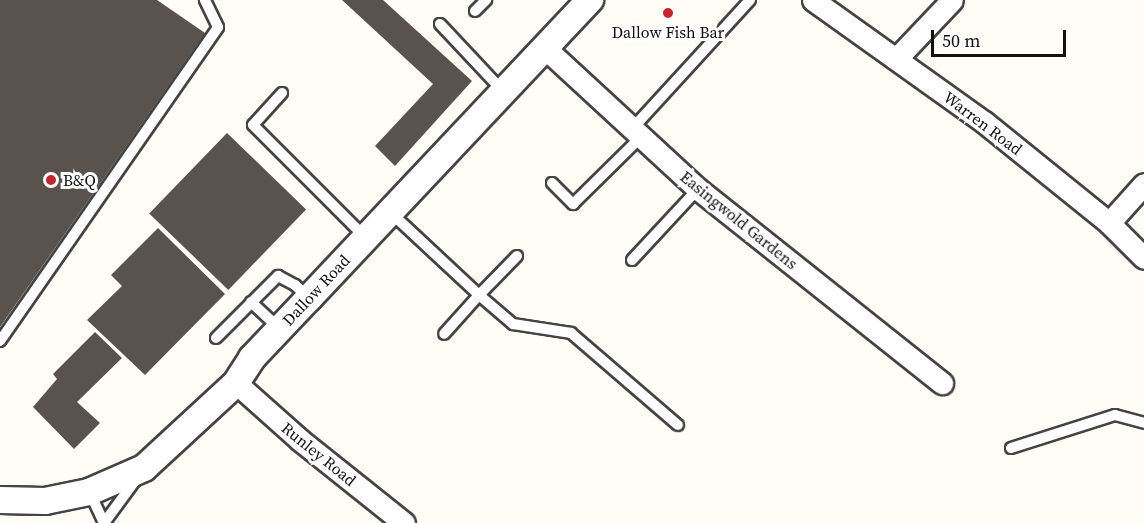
<!DOCTYPE html>
<style>
body{margin:0}
#map{position:relative;width:1144px;height:523px;overflow:hidden;background:#fffdf5;font-family:"Source Serif 4",serif}
div>[style]{position:absolute}
.building>*{inset:0;background:#5a524d;transform-origin:0 0}
.roads{filter:drop-shadow(2px 0 #444) drop-shadow(-2px 0 #444) drop-shadow(0 2px #444) drop-shadow(0 -2px #444)}
.service>*{height:10px;margin:-5px;padding:0 5px;transform-origin:5px;border-radius:5px;background:#fff}
.minor>*{height:21px;margin:-10.5px;padding:0 10.5px;transform-origin:10.5px;border-radius:10.5px;background:#fff}
.tertiary>*{height:26px;margin:-13px;padding:0 13px;transform-origin:13px;border-radius:13px;background:#fff}
.dots>*{width:16px;height:16px;translate:-50% -50%;box-sizing:border-box;border:3px solid #fff;border-radius:50%}
span{translate:-50% -50%;white-space:nowrap;text-align:center;line-height:1.15;-webkit-text-stroke:6px #fff;paint-order:stroke}
.poi-label{font-size:16px;color:#111}
.left{translate:0 -50%;text-align:left}
.street-label{font-size:16px;color:#111}
.scale{position:absolute;left:931px;top:30px;width:135px;height:27px;box-sizing:border-box;border:3px solid #111;border-top:0;padding-left:8px;font-size:18px;line-height:21px;white-space:nowrap;color:#111;-webkit-text-stroke:4px #fff;paint-order:stroke}
</style>
<div id="map">
<div class="building">
<i style="clip-path:polygon(0 0,157px 0,205px 33px,0 327px)"></i>
<i style="clip-path:polygon(342px 0,383px 0,472px 81px,395px 166px,375px 146px,433px 84px)"></i>
<i style="left:227px;top:133px;width:110px;height:112px;rotate:44deg"></i>
<i style="clip-path:polygon(158px 228px,225px 294px,145px 375px,87px 320px,122px 286px,111px 275px)"></i>
<i style="clip-path:polygon(95px 332px,122px 358px,77px 402px,100px 423px,74px 449px,33px 407px,57px 379px,53px 374px)"></i>
</div>
<div class="roads">
<div class="service">
<i style="left:475px;top:11px;width:16px;rotate:-45deg"></i>
<i style="left:440px;top:24px;width:92px;rotate:46.8deg"></i>
<i style="left:282px;top:93px;width:43px;rotate:132.2deg"></i>
<i style="left:253px;top:125px;width:158px;rotate:45deg"></i>
<i style="left:631px;top:130px;width:176px;rotate:-47.5deg"></i>
<i style="left:552px;top:183px;width:30px;rotate:45deg"></i>
<i style="left:573px;top:204px;width:94px;rotate:-44.6deg"></i>
<i style="left:390px;top:212px;width:122px;rotate:43deg"></i>
<i style="left:479px;top:295px;width:52px;rotate:131.9deg"></i>
<i style="left:517px;top:256px;width:54px;rotate:134.3deg"></i>
<i style="left:479px;top:295px;width:45px;rotate:40.5deg"></i>
<i style="left:513px;top:324px;width:59px;rotate:8.8deg"></i>
<i style="left:571px;top:333px;width:141px;rotate:40.7deg"></i>
<i style="left:632px;top:260px;width:97px;rotate:-47.1deg"></i>
<i style="left:251px;top:302px;width:40px;rotate:43deg"></i>
<i style="left:216px;top:338px;width:88px;rotate:-45deg"></i>
<i style="left:278px;top:276px;width:19px;rotate:28deg"></i>
<i style="left:295px;top:285px;width:18px;rotate:43deg"></i>
<i style="left:0;top:341px;width:382px;rotate:-55.2deg"></i>
<i style="left:218px;top:27px;width:30px;rotate:-116deg"></i>
<i style="left:1011px;top:448px;width:109px;rotate:-17.6deg"></i>
<i style="left:1115px;top:415px;width:30px;rotate:15deg"></i>
<i style="left:90px;top:493px;width:33px;rotate:65deg"></i>
<i style="left:104px;top:523px;width:56px;rotate:-53.7deg"></i>
</div>
<div class="minor">
<i style="left:813px;top:0;width:210px;rotate:35.5deg"></i>
<i style="left:984px;top:122px;width:161px;rotate:38.9deg"></i>
<i style="left:1109px;top:223px;width:49px;rotate:45deg"></i>
<i style="left:545px;top:48px;width:208px;rotate:42.7deg"></i>
<i style="left:698px;top:189px;width:312px;rotate:38.5deg"></i>
<i style="left:896px;top:59px;width:81px;rotate:-46.5deg"></i>
<i style="left:1109px;top:223px;width:52px;rotate:-48.1deg"></i>
<i style="left:236px;top:383px;width:86px;rotate:41.7deg"></i>
<i style="left:300px;top:440px;width:133px;rotate:38.6deg"></i>
</div>
<div class="tertiary">
<i style="left:0;top:500px;width:45px;rotate:1.3deg"></i>
<i style="left:45px;top:501px;width:45px;rotate:-11.6deg"></i>
<i style="left:89px;top:492px;width:60px;rotate:-23.6deg"></i>
<i style="left:144px;top:468px;width:125px;rotate:-42.7deg"></i>
<i style="left:236px;top:383px;width:30px;rotate:-57deg"></i>
<i style="left:252px;top:358px;width:83px;rotate:-46.5deg"></i>
<i style="left:309px;top:298px;width:410px;rotate:-46.7deg"></i>
</div>
</div>
<div class="dots">
<i style="left:668px;top:13px;background:#c4262e"></i>
<i style="left:51px;top:180px;background:#c4262e"></i>
</div>
<div class="poi-label">
<span style="left:668px;top:32px">Dallow Fish Bar</span>
<span class="left" style="left:63px;top:180px">B&amp;Q</span>
</div>
<div class="street-label">
<span style="left:983px;top:123px;rotate:37deg">Warren Road</span>
<span style="left:739px;top:220px;rotate:39deg">Easingwold Gardens</span>
<span style="left:316px;top:290px;rotate:-47deg">Dallow Road</span>
<span style="left:319px;top:454px;rotate:39deg">Runley Road</span>
</div>
<div class="scale">50 m</div>
</div>
